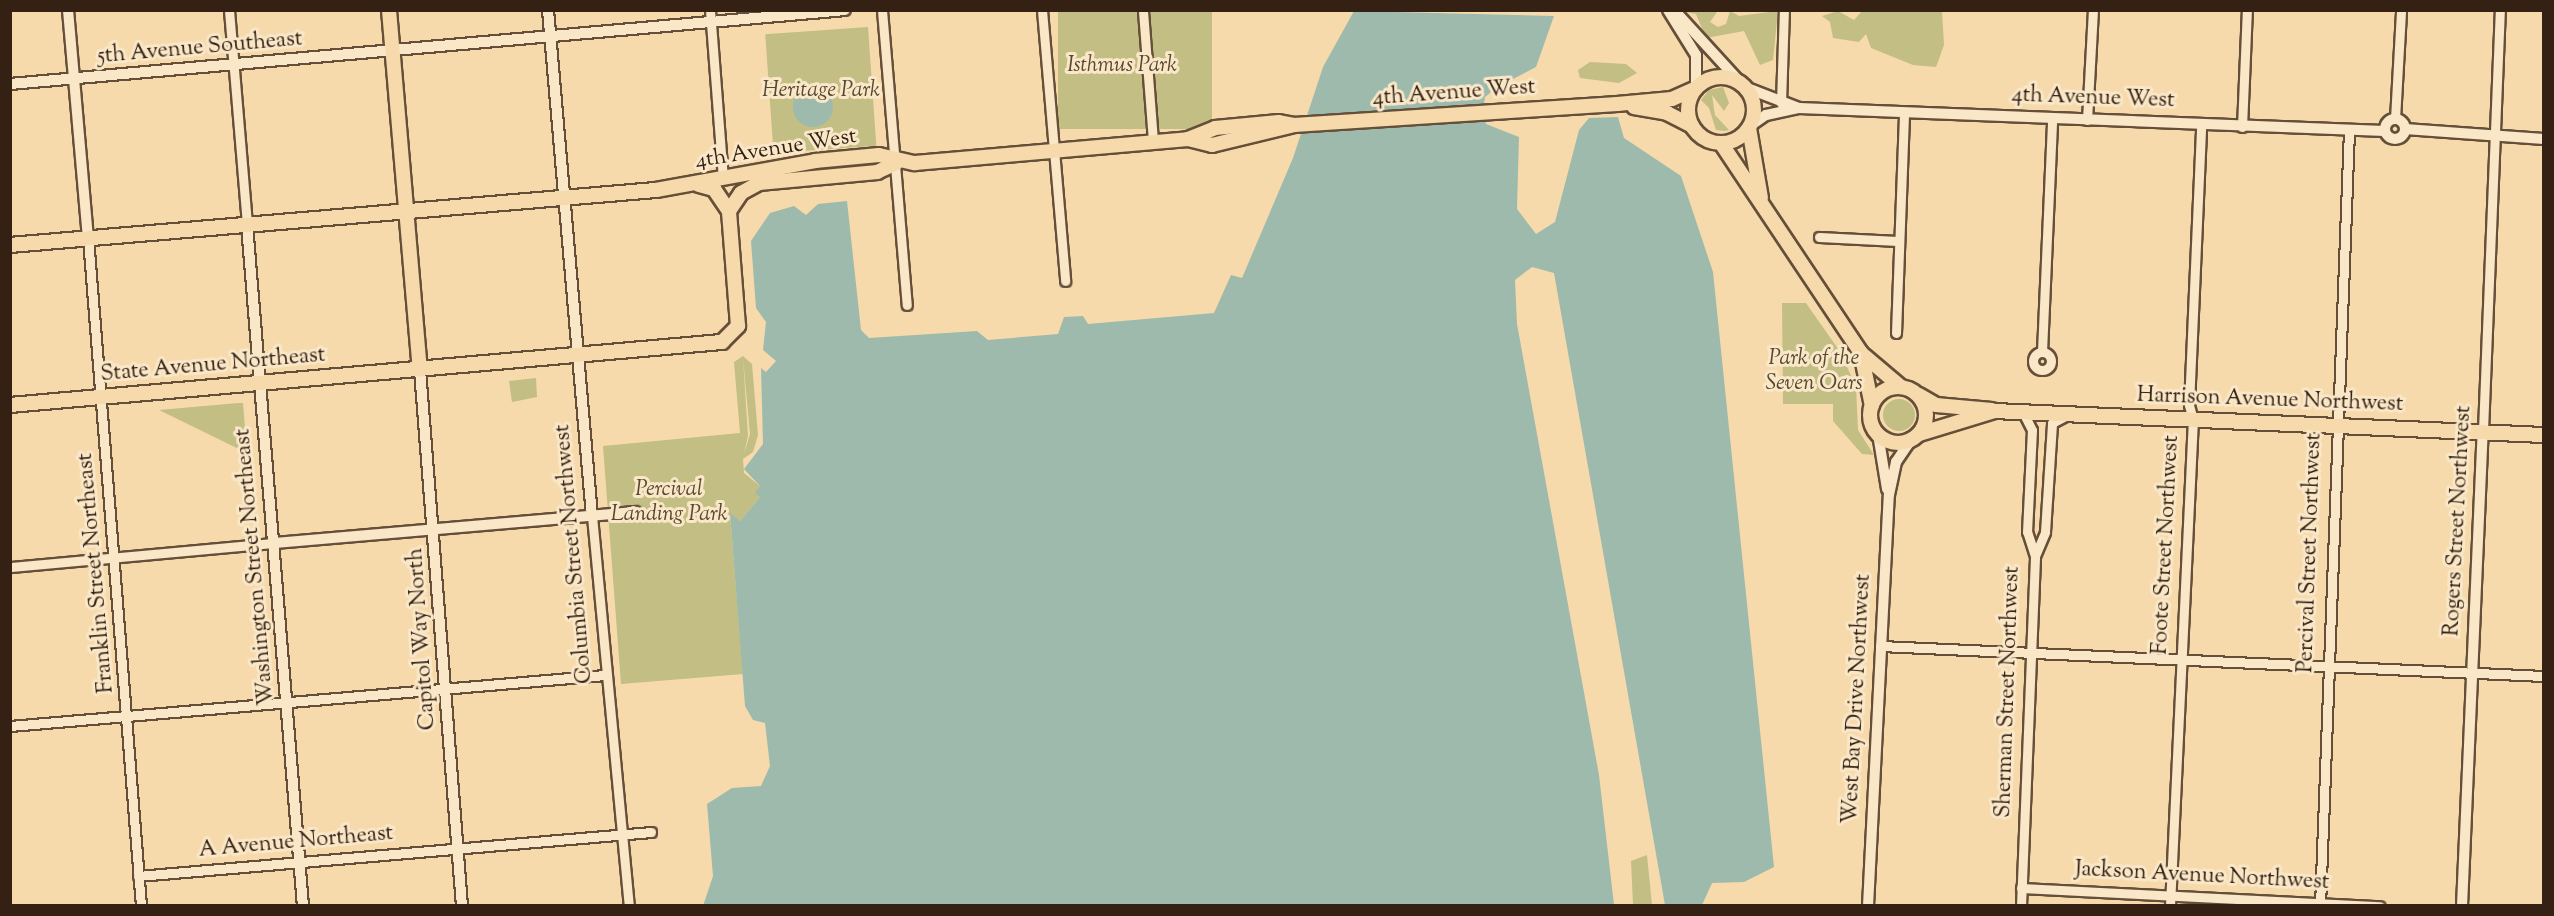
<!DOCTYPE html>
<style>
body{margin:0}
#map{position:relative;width:2554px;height:916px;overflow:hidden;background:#f6daab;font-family:"Sorts Mill Goudy",serif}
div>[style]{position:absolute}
.green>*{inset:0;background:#c2be84;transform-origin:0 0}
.round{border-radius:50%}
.water>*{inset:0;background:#9dbaad}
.roads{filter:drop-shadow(2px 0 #654f39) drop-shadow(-2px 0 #654f39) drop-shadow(0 2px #654f39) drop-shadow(0 -2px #654f39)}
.minor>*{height:9px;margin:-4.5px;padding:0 4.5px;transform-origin:4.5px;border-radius:4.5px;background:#f9e7c8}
.minor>.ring{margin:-4.5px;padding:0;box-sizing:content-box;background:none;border:9px solid #f9e7c8;border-radius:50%}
.tertiary>*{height:10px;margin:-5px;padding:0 5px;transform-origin:5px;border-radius:5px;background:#f9e7c8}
.tertiary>.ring{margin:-5px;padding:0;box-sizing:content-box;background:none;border:10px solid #f9e7c8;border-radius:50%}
.primary>*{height:14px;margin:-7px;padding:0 7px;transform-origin:7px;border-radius:7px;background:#f6daab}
.primary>.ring{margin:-7px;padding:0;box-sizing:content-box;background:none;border:14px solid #f6daab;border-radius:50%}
span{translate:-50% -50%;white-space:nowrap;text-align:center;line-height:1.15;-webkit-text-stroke:6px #f9e7c8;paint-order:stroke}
.street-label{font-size:22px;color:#352113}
.park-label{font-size:22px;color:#58482f;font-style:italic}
.frame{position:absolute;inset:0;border:12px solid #352113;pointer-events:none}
</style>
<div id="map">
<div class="green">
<i style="left:1058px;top:11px;width:154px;height:118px"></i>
<i style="clip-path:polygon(1681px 11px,1717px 12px,1710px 22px,1718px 27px,1726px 24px,1730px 11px,1739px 16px,1778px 11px,1773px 60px,1760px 65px,1744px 31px,1706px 38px,1696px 14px)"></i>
<i style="clip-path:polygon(1838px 11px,1854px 20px,1862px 11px,1942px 11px,1944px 45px,1936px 67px,1913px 65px,1871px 48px,1866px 34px,1859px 42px,1833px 38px,1830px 22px,1822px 16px)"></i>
<i style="left:868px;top:27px;width:119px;height:103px;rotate:86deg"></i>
<i style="clip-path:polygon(1590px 62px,1626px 64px,1637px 73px,1619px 83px,1580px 78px,1578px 70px)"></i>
<i style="clip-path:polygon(1723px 87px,1729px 103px,1724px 111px,1712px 95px,1715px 115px,1729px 130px,1725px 131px,1716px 130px,1709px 108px,1701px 100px,1709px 90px)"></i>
<i style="clip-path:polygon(1782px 303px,1806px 303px,1841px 353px,1856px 387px,1858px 430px,1874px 455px,1862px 454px,1833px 421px,1833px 404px,1783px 404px)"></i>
<i style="clip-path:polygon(evenodd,743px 356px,752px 364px,758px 435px,753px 452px,743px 459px,744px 473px,760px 486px,760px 497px,740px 521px,730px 514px,743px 674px,621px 684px,603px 446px,740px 433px,734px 362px,743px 356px,743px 358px,750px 434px,744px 454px,748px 436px,743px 358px)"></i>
<i style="clip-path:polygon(536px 378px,537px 397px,512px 402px,509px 381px)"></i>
<i class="round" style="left:1883px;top:399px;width:32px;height:32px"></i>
<i style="clip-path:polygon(243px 403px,247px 453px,159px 410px,238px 403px)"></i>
<i style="clip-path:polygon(1647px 855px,1652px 905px,1633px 905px,1631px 861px)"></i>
</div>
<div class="water">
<i style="clip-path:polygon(1354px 11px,1554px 16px,1536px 67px,1496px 88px,1485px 97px,1483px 111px,1486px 124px,1519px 137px,1517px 209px,1536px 234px,1555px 222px,1579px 130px,1589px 118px,1618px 117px,1624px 138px,1681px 176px,1713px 272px,1774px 867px,1744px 882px,1712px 883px,1702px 905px,1665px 905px,1554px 273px,1532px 267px,1515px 280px,1517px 324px,1599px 775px,1614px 905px,703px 906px,713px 876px,707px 804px,732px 788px,761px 786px,770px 766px,765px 723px,753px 720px,745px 706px,730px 513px,740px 521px,760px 497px,755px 493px,760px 486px,744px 469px,763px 444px,761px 368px,766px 372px,776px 361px,763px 350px,766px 322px,756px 308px,751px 241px,770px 213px,794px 206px,806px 215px,818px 204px,847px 201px,861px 330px,869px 338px,977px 331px,988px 340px,1058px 334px,1064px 317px,1083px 316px,1088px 324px,1214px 313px,1231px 275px,1242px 278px,1293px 158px,1323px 67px)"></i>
<i class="round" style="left:793px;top:87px;width:40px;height:40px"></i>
</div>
<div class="roads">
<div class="minor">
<i style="left:229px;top:10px;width:216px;rotate:85.2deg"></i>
<i style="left:710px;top:10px;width:169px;rotate:85.6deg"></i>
<i style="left:882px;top:10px;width:296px;rotate:85.2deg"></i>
<i style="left:1042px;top:10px;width:272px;rotate:85.1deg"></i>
<i style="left:1143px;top:11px;width:131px;rotate:85.6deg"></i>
<i style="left:1781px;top:103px;width:93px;rotate:-88.2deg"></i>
<i style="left:2395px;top:119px;width:109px;rotate:-86.8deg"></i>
<i style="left:2087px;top:120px;width:110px;rotate:-86.9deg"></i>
<i style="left:2242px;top:127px;width:117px;rotate:-87.6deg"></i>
<i style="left:1819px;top:237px;width:79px;rotate:2.9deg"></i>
<i style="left:88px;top:238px;width:670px;rotate:85.46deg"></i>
<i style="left:1896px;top:333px;width:220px;rotate:-87.9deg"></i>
<i class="ring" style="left:2033px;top:352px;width:9px;height:9px"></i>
<i style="left:2042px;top:352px;width:233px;rotate:-87.5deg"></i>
<i style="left:2483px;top:430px;width:420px;rotate:-87.7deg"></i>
<i style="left:592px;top:516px;width:392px;rotate:84.6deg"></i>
<i style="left:2035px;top:556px;width:26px;rotate:-67deg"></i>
<i style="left:2045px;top:532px;width:109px;rotate:-86.3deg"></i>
<i style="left:2052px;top:423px;width:15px;rotate:-28deg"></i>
<i style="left:10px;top:567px;width:265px;rotate:-5.2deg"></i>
<i style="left:1880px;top:646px;width:665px;rotate:2.59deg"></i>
<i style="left:10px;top:726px;width:597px;rotate:-4.9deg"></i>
<i style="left:138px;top:876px;width:515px;rotate:-4.9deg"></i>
<i style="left:2021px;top:888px;width:359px;rotate:2.9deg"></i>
<i style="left:2021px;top:906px;width:350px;rotate:-87.7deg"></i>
<i style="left:2035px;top:556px;width:25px;rotate:-108deg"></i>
<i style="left:2027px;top:532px;width:102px;rotate:-87.2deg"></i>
<i style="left:2032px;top:430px;width:20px;rotate:-117deg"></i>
<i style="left:2170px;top:906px;width:487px;rotate:-87.3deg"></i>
<i style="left:2193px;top:420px;width:16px;rotate:-105deg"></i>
<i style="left:2189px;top:405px;width:280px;rotate:-87.5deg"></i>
<i style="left:2320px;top:906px;width:777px;rotate:-87.86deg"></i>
</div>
<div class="tertiary">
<i style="left:68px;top:10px;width:229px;rotate:85deg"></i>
<i style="left:548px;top:10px;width:508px;rotate:85.03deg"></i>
<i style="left:1668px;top:10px;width:53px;rotate:58.1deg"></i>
<i style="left:1696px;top:55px;width:33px;rotate:90deg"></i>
<i style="left:1674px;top:10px;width:96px;rotate:47.5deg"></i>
<i style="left:10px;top:84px;width:838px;rotate:-5.06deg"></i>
<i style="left:1747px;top:88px;width:56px;rotate:21deg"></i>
<i class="ring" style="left:2385px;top:119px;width:10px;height:10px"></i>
<i style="left:1750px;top:126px;width:19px;rotate:-35deg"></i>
<i style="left:1766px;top:115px;width:34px;rotate:-12deg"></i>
<i style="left:1799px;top:108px;width:586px;rotate:2.25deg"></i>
<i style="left:2405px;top:129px;width:139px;rotate:4.1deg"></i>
<i style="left:247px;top:225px;width:683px;rotate:85.3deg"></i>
<i style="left:420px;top:370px;width:538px;rotate:85.52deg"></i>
<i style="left:1878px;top:434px;width:56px;rotate:80.7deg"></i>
<i style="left:274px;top:543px;width:363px;rotate:-4.9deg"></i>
<i style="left:1868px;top:906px;width:412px;rotate:-87.1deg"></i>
<i style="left:1889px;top:495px;width:34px;rotate:-78deg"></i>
<i style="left:1896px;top:462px;width:27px;rotate:-56deg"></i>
<i style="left:2462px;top:906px;width:476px;rotate:-87.5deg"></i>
</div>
<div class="primary">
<i style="left:389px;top:10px;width:361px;rotate:85.1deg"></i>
<i class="ring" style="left:1688px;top:77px;width:52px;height:52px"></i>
<i style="left:1634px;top:107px;width:34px;rotate:10deg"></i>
<i style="left:1667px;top:113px;width:28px;rotate:27deg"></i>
<i style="left:1749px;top:128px;width:71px;rotate:80.3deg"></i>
<i style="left:1188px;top:139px;width:25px;rotate:14deg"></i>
<i style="left:1212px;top:145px;width:84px;rotate:-13.7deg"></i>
<i style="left:1721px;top:143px;width:252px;rotate:56.3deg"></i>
<i style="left:1861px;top:353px;width:52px;rotate:40.4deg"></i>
<i style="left:699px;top:185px;width:16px;rotate:15deg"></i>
<i style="left:714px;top:189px;width:27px;rotate:56deg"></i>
<i style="left:10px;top:245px;width:648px;rotate:-4.87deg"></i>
<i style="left:656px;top:190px;width:162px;rotate:-10.3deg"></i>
<i style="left:815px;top:161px;width:64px;rotate:-5.4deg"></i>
<i style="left:879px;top:155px;width:37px;rotate:13deg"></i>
<i style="left:915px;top:163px;width:274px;rotate:-5deg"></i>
<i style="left:1188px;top:139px;width:29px;rotate:-22deg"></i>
<i style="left:1215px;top:128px;width:64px;rotate:-5.4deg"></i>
<i style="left:1279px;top:122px;width:15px;rotate:11deg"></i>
<i style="left:1294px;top:125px;width:324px;rotate:-3.7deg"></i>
<i style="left:1617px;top:104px;width:55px;rotate:-5.2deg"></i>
<i style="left:1672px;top:99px;width:24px;rotate:-24deg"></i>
<i style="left:1861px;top:353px;width:54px;rotate:78.3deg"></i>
<i class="ring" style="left:1870px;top:387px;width:42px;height:42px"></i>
<i style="left:1919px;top:395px;width:20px;rotate:30deg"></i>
<i style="left:1936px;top:405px;width:56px;rotate:5.1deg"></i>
<i style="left:10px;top:405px;width:715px;rotate:-5.06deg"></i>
<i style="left:722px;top:342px;width:23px;rotate:-45deg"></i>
<i style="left:738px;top:326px;width:115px;rotate:-94.5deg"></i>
<i style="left:729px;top:211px;width:22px;rotate:-56deg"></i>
<i style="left:741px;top:193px;width:21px;rotate:-29deg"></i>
<i style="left:759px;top:183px;width:119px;rotate:-5.3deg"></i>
<i style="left:877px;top:172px;width:21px;rotate:-25deg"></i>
<i style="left:1919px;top:434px;width:78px;rotate:-17deg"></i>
<i style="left:1994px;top:411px;width:551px;rotate:2.5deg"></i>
</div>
</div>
<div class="street-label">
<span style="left:200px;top:49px;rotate:-5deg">5th Avenue Southeast</span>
<span style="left:1454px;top:94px;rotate:-4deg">4th Avenue West</span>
<span style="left:2093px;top:99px;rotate:2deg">4th Avenue West</span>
<span style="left:776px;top:150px;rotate:-9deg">4th Avenue West</span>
<span style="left:213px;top:366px;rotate:-5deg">State Avenue Northeast</span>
<span style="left:2270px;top:401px;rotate:2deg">Harrison Avenue Northwest</span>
<span style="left:2459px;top:521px;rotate:-87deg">Rogers Street Northwest</span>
<span style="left:2167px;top:545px;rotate:-87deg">Foote Street Northwest</span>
<span style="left:2311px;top:553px;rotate:-88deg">Percival Street Northwest</span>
<span style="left:575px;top:554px;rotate:-95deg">Columbia Street Northwest</span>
<span style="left:256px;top:567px;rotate:-95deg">Washington Street Northeast</span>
<span style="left:97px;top:573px;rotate:-95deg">Franklin Street Northeast</span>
<span style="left:423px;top:639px;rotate:-94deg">Capitol Way North</span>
<span style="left:2009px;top:692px;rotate:-88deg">Sherman Street Northwest</span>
<span style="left:1858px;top:699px;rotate:-87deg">West Bay Drive Northwest</span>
<span style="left:296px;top:843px;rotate:-5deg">A Avenue Northeast</span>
<span style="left:2202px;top:877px;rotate:3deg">Jackson Avenue Northwest</span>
</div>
<div class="park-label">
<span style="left:1122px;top:67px">Isthmus Park</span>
<span style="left:821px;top:92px">Heritage Park</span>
<span style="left:1814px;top:372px">Park of the<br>Seven Oars</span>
<span style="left:669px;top:503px">Percival<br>Landing Park</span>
</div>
<div class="frame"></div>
</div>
